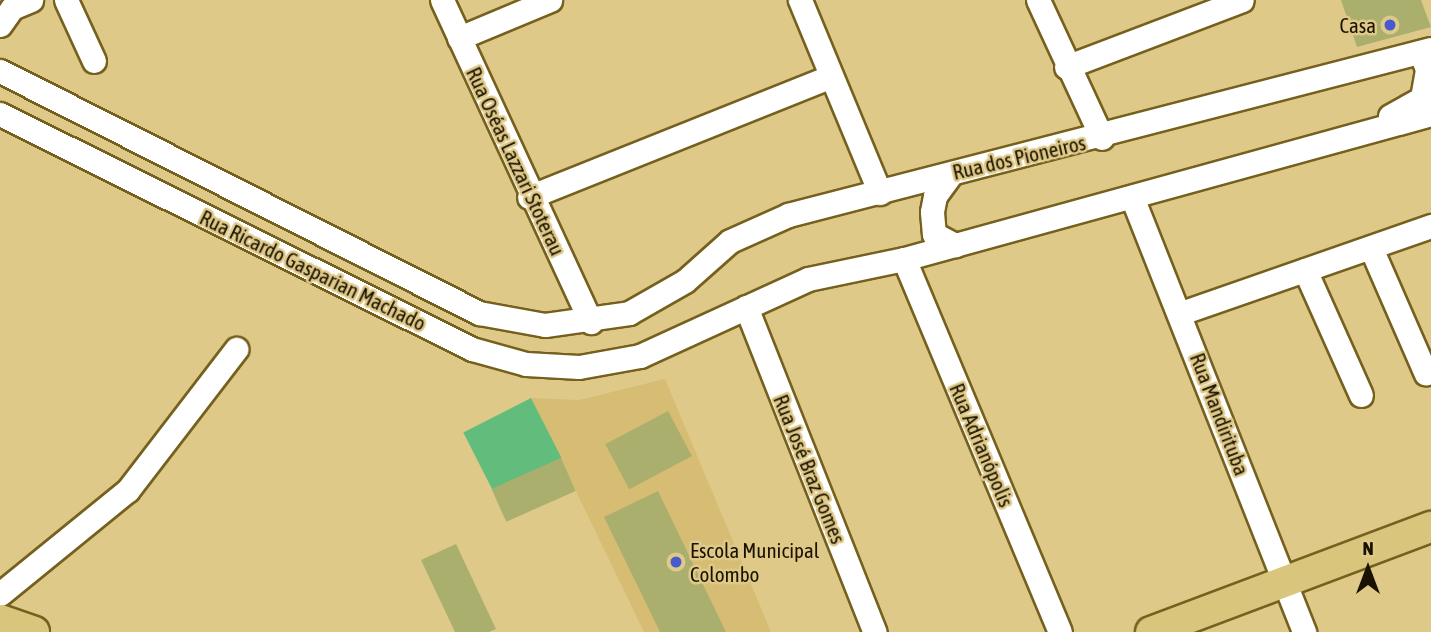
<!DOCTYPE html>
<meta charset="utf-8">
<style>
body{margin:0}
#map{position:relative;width:1431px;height:632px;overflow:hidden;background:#dfc988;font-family:"Asap Condensed",sans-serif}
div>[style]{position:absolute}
.built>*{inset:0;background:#d6bd73}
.green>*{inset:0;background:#62bd7d;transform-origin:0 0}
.building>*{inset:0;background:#abaf6d;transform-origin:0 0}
.roads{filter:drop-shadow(2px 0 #75601e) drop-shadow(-2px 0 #75601e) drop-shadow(0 2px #75601e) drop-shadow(0 -2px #75601e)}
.minor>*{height:23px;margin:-11.5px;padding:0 11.5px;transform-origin:11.5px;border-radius:11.5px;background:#fff}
.major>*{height:30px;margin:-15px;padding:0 15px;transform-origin:15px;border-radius:15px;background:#d9c57c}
.dots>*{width:19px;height:19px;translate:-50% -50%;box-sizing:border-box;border:4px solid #dfc988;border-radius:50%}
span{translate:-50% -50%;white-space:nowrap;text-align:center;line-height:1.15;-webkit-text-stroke:5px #dfc988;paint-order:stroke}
.poi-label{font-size:21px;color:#1a1200}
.right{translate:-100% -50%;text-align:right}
.left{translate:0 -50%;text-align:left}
.street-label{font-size:21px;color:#1a1200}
.north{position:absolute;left:1333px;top:534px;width:70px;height:70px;-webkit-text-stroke:5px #dfc988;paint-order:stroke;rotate:0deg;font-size:19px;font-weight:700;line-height:28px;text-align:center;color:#1a1200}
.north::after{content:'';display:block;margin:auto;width:24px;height:32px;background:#1a1200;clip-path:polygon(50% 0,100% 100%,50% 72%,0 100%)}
</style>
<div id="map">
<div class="built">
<i style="clip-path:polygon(665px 379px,771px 632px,644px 632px,531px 398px,579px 400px)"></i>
</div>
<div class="green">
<i style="left:531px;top:398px;width:67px;height:76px;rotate:63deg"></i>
</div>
<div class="building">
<i style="clip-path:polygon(1341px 0,1421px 0,1431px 27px,1357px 47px)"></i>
<i style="left:668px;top:411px;width:51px;height:71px;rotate:62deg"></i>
<i style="left:561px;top:458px;width:36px;height:76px;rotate:66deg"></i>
<i style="clip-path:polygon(658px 491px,726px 632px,660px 632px,604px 517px)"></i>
<i style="clip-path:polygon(456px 544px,496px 629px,489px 632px,455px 632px,421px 560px)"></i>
</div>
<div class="roads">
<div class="minor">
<i style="left:66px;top:0;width:67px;rotate:65.3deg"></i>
<i style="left:442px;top:0;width:355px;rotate:65.2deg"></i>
<i style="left:800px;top:0;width:209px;rotate:67.5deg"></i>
<i style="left:1038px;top:0;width:152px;rotate:65.1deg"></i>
<i style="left:0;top:25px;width:21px;rotate:-55deg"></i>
<i style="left:12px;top:8px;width:21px;rotate:-23deg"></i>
<i style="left:459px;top:38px;width:99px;rotate:-22.7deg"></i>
<i style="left:1066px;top:67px;width:188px;rotate:-20.8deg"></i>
<i style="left:0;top:71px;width:537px;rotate:26.8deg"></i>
<i style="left:479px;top:313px;width:67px;rotate:10.3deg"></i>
<i style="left:545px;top:325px;width:85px;rotate:-8.1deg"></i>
<i style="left:629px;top:313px;width:64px;rotate:-29.7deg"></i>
<i style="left:685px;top:281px;width:60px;rotate:-41.6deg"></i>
<i style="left:730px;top:241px;width:64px;rotate:-24.1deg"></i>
<i style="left:788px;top:215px;width:664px;rotate:-14.48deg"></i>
<i style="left:0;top:114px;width:527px;rotate:26.47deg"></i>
<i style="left:472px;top:349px;width:56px;rotate:15.5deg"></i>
<i style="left:526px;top:364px;width:53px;rotate:3.2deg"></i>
<i style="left:579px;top:367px;width:62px;rotate:-10.2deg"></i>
<i style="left:640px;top:356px;width:185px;rotate:-24.6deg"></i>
<i style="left:808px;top:279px;width:98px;rotate:-11.8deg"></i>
<i style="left:904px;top:259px;width:547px;rotate:-15.38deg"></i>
<i style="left:1390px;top:116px;width:37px;rotate:-29deg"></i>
<i style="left:1422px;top:98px;width:29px;rotate:-80deg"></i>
<i style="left:1427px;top:69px;width:18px;rotate:-112deg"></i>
<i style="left:951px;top:174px;width:27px;rotate:126deg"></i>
<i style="left:935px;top:196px;width:16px;rotate:101deg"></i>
<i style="left:932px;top:212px;width:22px;rotate:85deg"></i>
<i style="left:934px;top:234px;width:24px;rotate:28deg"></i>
<i style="left:529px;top:197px;width:325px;rotate:-21.8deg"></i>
<i style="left:1132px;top:197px;width:468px;rotate:68.4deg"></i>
<i style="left:1371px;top:248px;width:137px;rotate:66.4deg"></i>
<i style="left:904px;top:259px;width:404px;rotate:67.3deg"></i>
<i style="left:1305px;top:270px;width:137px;rotate:65.9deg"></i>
<i style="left:746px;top:307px;width:350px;rotate:68.4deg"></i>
<i style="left:1181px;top:313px;width:265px;rotate:-19.2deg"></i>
<i style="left:0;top:594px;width:165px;rotate:-39.1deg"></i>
<i style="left:128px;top:490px;width:178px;rotate:-52.5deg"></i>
</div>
<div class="major">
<i style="left:0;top:620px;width:36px;rotate:19deg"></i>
<i style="left:1151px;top:632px;width:299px;rotate:-20.6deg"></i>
</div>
</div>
<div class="dots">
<i style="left:1390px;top:25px;background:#475ace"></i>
<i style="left:676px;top:562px;background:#475ace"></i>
</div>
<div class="poi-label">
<span class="right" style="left:1376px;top:25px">Casa</span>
<span class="left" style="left:690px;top:562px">Escola Municipal<br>Colombo</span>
</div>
<div class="street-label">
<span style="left:1019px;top:157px;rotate:-13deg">Rua dos Pioneiros</span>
<span style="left:516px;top:161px;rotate:65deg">Rua Oséas Lazzari Stoterau</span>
<span style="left:313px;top:270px;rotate:26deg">Rua Ricardo Gasparian Machado</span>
<span style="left:1220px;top:414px;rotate:69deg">Rua Mandirituba</span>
<span style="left:982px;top:445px;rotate:67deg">Rua Adrianópolis</span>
<span style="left:810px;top:469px;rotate:68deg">Rua José Braz Gomes</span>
</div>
<div class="north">N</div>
</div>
